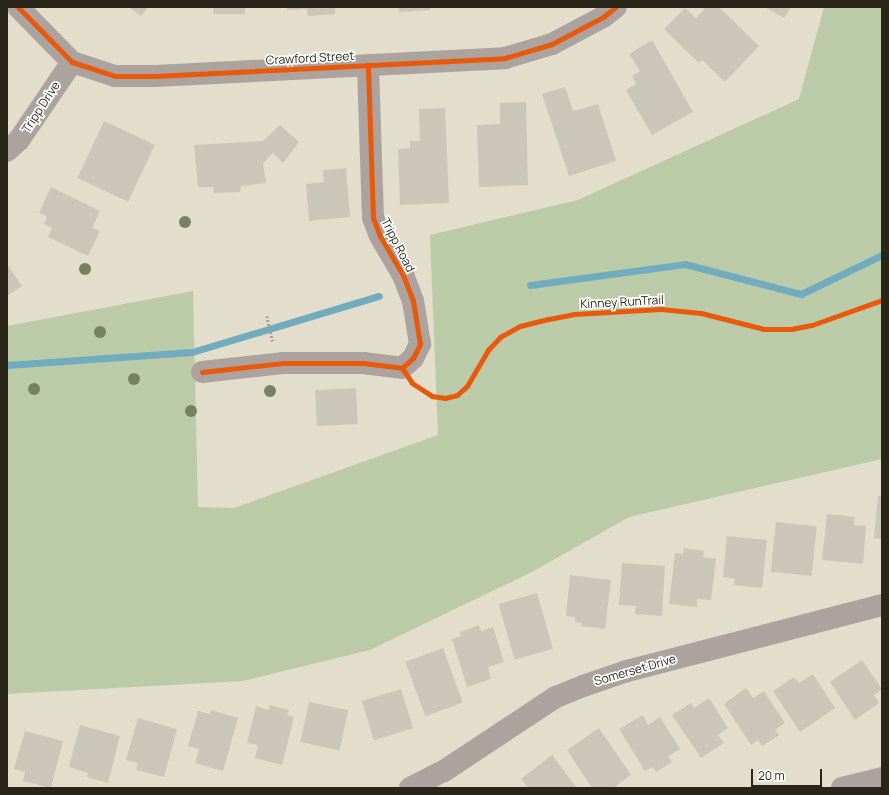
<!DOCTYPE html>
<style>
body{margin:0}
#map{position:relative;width:889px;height:795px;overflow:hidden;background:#e2decb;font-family:Manrope,sans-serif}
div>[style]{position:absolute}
.green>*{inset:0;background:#bbcba8}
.stream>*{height:7px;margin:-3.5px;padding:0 3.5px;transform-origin:3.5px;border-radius:3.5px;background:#71acbe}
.building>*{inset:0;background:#cac7b8;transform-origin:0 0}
.path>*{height:2.5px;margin-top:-1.25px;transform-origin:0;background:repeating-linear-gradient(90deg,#a69e98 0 2px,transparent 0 4px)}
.minor>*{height:22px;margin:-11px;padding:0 11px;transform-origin:11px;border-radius:11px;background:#aca29e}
.cycleway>*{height:5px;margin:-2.5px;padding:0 2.5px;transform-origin:2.5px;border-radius:2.5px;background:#e8590c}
.trees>*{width:12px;height:12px;margin:-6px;border-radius:50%;background:#758260}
span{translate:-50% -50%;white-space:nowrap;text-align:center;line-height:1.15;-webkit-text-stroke:3.5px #fff;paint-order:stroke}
.street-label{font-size:12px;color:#292619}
.frame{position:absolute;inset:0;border:8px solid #292619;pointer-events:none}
.scale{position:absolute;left:751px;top:769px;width:71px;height:18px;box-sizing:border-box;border:2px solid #292619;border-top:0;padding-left:5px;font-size:12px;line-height:14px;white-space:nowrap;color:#292619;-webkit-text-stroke:3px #fff;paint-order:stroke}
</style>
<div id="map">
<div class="green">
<i style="clip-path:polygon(824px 7px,882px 7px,882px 459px,629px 517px,532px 572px,370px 650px,243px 681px,7px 694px,7px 326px,193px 291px,198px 507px,234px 508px,438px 435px,430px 235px,578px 200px,799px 99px)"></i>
</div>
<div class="stream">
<i style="left:530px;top:285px;width:156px;rotate:-7.7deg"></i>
<i style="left:685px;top:264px;width:120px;rotate:14.5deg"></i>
<i style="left:801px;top:294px;width:90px;rotate:-25.7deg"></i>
<i style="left:7px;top:365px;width:185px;rotate:-4deg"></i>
<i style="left:192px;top:352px;width:195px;rotate:-16.7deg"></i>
</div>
<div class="building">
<i style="clip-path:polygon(129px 7px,148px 7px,141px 16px)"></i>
<i style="left:213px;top:7px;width:32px;height:7px"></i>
<i style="clip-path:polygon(287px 7px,335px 7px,335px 14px,308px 16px,307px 9px,287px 10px)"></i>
<i style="clip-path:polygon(399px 7px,430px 7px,430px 10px,399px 12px)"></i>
<i style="clip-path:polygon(706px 7px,719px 7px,759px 46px,725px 82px,702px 60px,699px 63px,664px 29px,685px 8px,696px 18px)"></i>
<i style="clip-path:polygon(764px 7px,791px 7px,784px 18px)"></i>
<i style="clip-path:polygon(652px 40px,693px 112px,652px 135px,626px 90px,636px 84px,632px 76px,640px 71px,629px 54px)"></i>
<i style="clip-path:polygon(565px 87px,573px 111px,598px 104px,616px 161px,569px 176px,542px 94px)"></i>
<i style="clip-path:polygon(526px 102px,528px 185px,479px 187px,477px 125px,500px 124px,500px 103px)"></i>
<i style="clip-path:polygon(445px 108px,449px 203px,400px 205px,398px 149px,410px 148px,410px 141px,420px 141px,419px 109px)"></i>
<i style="left:104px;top:121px;width:56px;height:63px;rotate:25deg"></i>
<i style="clip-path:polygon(280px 125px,299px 142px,283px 163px,273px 153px,263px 163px,266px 183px,241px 186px,240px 192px,213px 193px,214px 187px,198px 187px,194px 145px,263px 141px)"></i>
<i style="clip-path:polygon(346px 168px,350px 217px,309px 221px,306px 184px,324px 182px,323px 170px)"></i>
<i style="clip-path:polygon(51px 187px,100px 211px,92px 228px,100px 231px,88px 256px,48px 237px,52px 228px,44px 224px,47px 217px,39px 213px)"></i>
<i style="clip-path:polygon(7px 264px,22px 286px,7px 296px)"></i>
<i style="left:356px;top:388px;width:36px;height:41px;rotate:87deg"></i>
<i style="clip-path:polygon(878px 496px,882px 496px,882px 539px,874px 538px)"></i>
<i style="clip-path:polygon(827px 514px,855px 517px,854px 525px,866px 526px,863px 564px,822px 560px)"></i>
<i style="left:776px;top:522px;width:41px;height:50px;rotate:6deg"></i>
<i style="clip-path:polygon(727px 536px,767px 540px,762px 588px,734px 585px,735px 579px,723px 577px)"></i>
<i style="clip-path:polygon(684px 548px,704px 551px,703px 557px,716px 559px,711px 600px,697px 599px,697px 607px,669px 604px,675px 553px,683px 554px)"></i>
<i style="clip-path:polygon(622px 563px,665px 566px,662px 616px,635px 614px,636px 606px,619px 605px)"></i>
<i style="clip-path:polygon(570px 575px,611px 580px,605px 629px,581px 626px,582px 623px,575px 622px,575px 617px,566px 616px)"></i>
<i style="left:537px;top:593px;width:58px;height:40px;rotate:74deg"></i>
<i style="clip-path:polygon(479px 625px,481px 631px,493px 627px,504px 662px,488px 667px,491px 679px,467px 687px,452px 639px,461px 636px,460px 632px)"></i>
<i style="left:443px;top:648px;width:58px;height:40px;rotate:70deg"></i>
<i style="clip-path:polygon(862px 660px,882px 689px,874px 695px,879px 703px,855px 720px,830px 682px)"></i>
<i style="clip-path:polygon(813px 674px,835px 708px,800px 732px,773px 691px,794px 677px,799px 683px)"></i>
<i style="clip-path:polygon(746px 688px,753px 698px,764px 691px,785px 723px,775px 730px,779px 735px,762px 746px,758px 740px,751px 745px,724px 704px)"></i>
<i style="left:401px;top:689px;width:41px;height:41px;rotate:73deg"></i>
<i style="clip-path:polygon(709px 698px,728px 728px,718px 735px,724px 743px,701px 758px,672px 715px,691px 703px,694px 708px)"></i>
<i style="left:309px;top:702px;width:40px;height:41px;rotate:12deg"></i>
<i style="clip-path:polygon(270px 705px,289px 710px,287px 715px,294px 717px,282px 765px,255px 758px,258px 745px,247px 743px,256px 706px,268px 710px)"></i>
<i style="clip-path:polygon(211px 710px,238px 718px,223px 771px,195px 763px,199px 749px,188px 746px,198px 711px,210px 714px)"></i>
<i style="clip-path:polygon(643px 715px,648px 725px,660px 717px,680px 749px,668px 756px,672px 762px,656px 772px,653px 767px,645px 771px,619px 729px)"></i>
<i style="clip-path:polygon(138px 718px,177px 729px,164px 777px,136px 770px,138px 763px,126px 760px)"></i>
<i style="clip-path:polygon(80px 725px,120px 736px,108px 783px,87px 777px,88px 773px,69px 767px)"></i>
<i style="clip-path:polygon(599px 728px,631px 775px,613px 788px,592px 788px,567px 750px)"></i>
<i style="clip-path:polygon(25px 731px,63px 741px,51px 788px,23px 781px,25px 772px,14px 769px)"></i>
<i style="clip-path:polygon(552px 755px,577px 788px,529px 788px,521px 779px)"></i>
</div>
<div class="path">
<i style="left:267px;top:316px;width:26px;rotate:77deg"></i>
</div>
<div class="minor">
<i style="left:18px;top:7px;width:77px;rotate:45.5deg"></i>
<i style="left:72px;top:62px;width:45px;rotate:18deg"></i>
<i style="left:115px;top:76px;width:40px"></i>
<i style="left:155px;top:76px;width:350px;rotate:-2.9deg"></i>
<i style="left:505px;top:58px;width:49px;rotate:-16.6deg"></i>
<i style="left:552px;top:44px;width:58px;rotate:-27.9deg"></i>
<i style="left:603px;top:17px;width:16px;rotate:-38deg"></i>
<i style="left:7px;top:151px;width:16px;rotate:-43deg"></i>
<i style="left:19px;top:140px;width:94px;rotate:-55.8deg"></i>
<i style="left:202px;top:372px;width:81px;rotate:-6.3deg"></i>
<i style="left:283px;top:363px;width:80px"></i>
<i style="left:363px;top:363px;width:39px;rotate:7deg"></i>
<i style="left:402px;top:368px;width:15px;rotate:-42deg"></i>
<i style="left:413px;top:358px;width:16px;rotate:-63deg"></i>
<i style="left:420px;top:344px;width:44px;rotate:-99.2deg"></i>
<i style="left:413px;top:301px;width:26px;rotate:-111deg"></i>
<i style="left:404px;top:277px;width:48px;rotate:-120.3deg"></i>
<i style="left:380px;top:236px;width:19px;rotate:-111deg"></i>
<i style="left:373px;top:218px;width:153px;rotate:-91.9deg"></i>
<i style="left:410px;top:788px;width:38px;rotate:-27deg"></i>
<i style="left:444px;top:771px;width:134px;rotate:-33.5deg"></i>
<i style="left:556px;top:697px;width:29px;rotate:-22deg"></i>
<i style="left:583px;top:686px;width:46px;rotate:-18.8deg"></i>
<i style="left:627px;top:671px;width:263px;rotate:-14.5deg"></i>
<i style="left:842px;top:788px;width:41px;rotate:-14deg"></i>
</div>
<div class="cycleway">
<i style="left:18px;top:7px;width:77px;rotate:45.5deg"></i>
<i style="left:72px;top:62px;width:45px;rotate:18deg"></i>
<i style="left:115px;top:76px;width:40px"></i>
<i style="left:155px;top:76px;width:350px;rotate:-2.9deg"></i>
<i style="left:505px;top:58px;width:49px;rotate:-16.6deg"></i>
<i style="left:552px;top:44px;width:58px;rotate:-27.9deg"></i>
<i style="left:603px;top:17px;width:16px;rotate:-38deg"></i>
<i style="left:402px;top:368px;width:18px;rotate:56deg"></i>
<i style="left:412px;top:383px;width:24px;rotate:33deg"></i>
<i style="left:432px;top:396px;width:13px;rotate:9deg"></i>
<i style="left:445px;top:398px;width:12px;rotate:-14deg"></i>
<i style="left:457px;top:395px;width:13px;rotate:-42deg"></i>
<i style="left:467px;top:386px;width:42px;rotate:-59.7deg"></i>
<i style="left:488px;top:350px;width:18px;rotate:-47deg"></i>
<i style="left:500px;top:337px;width:23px;rotate:-29deg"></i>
<i style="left:520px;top:326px;width:30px;rotate:-14deg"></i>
<i style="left:549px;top:319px;width:26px;rotate:-11deg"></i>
<i style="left:575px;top:314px;width:86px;rotate:-3.3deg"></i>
<i style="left:661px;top:309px;width:40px;rotate:5.7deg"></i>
<i style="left:701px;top:313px;width:65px;rotate:14.3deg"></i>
<i style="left:764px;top:329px;width:27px"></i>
<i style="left:791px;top:329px;width:21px;rotate:-11deg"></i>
<i style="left:812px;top:325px;width:74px;rotate:-19.7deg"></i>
<i style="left:202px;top:372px;width:81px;rotate:-6.3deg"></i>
<i style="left:283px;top:363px;width:80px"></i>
<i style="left:363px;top:363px;width:39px;rotate:7deg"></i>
<i style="left:402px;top:368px;width:15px;rotate:-42deg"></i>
<i style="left:413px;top:358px;width:16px;rotate:-63deg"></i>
<i style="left:420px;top:344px;width:44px;rotate:-99.2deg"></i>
<i style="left:413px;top:301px;width:26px;rotate:-111deg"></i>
<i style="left:404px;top:277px;width:48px;rotate:-120.3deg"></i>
<i style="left:380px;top:236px;width:19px;rotate:-111deg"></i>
<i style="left:373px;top:218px;width:153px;rotate:-91.9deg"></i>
</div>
<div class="trees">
<i style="left:185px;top:222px"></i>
<i style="left:85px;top:269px"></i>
<i style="left:100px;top:332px"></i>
<i style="left:134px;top:379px"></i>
<i style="left:34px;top:389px"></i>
<i style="left:270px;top:391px"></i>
<i style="left:191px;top:411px"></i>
</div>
<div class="street-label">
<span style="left:310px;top:58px;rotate:-3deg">Crawford Street</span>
<span style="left:41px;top:107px;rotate:-57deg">Tripp Drive</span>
<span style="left:398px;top:245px;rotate:63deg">Tripp Road</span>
<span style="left:622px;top:302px;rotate:-3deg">Kinney RunTrail</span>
<span style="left:635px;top:670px;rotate:-16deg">Somerset Drive</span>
</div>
<div class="frame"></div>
<div class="scale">20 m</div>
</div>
